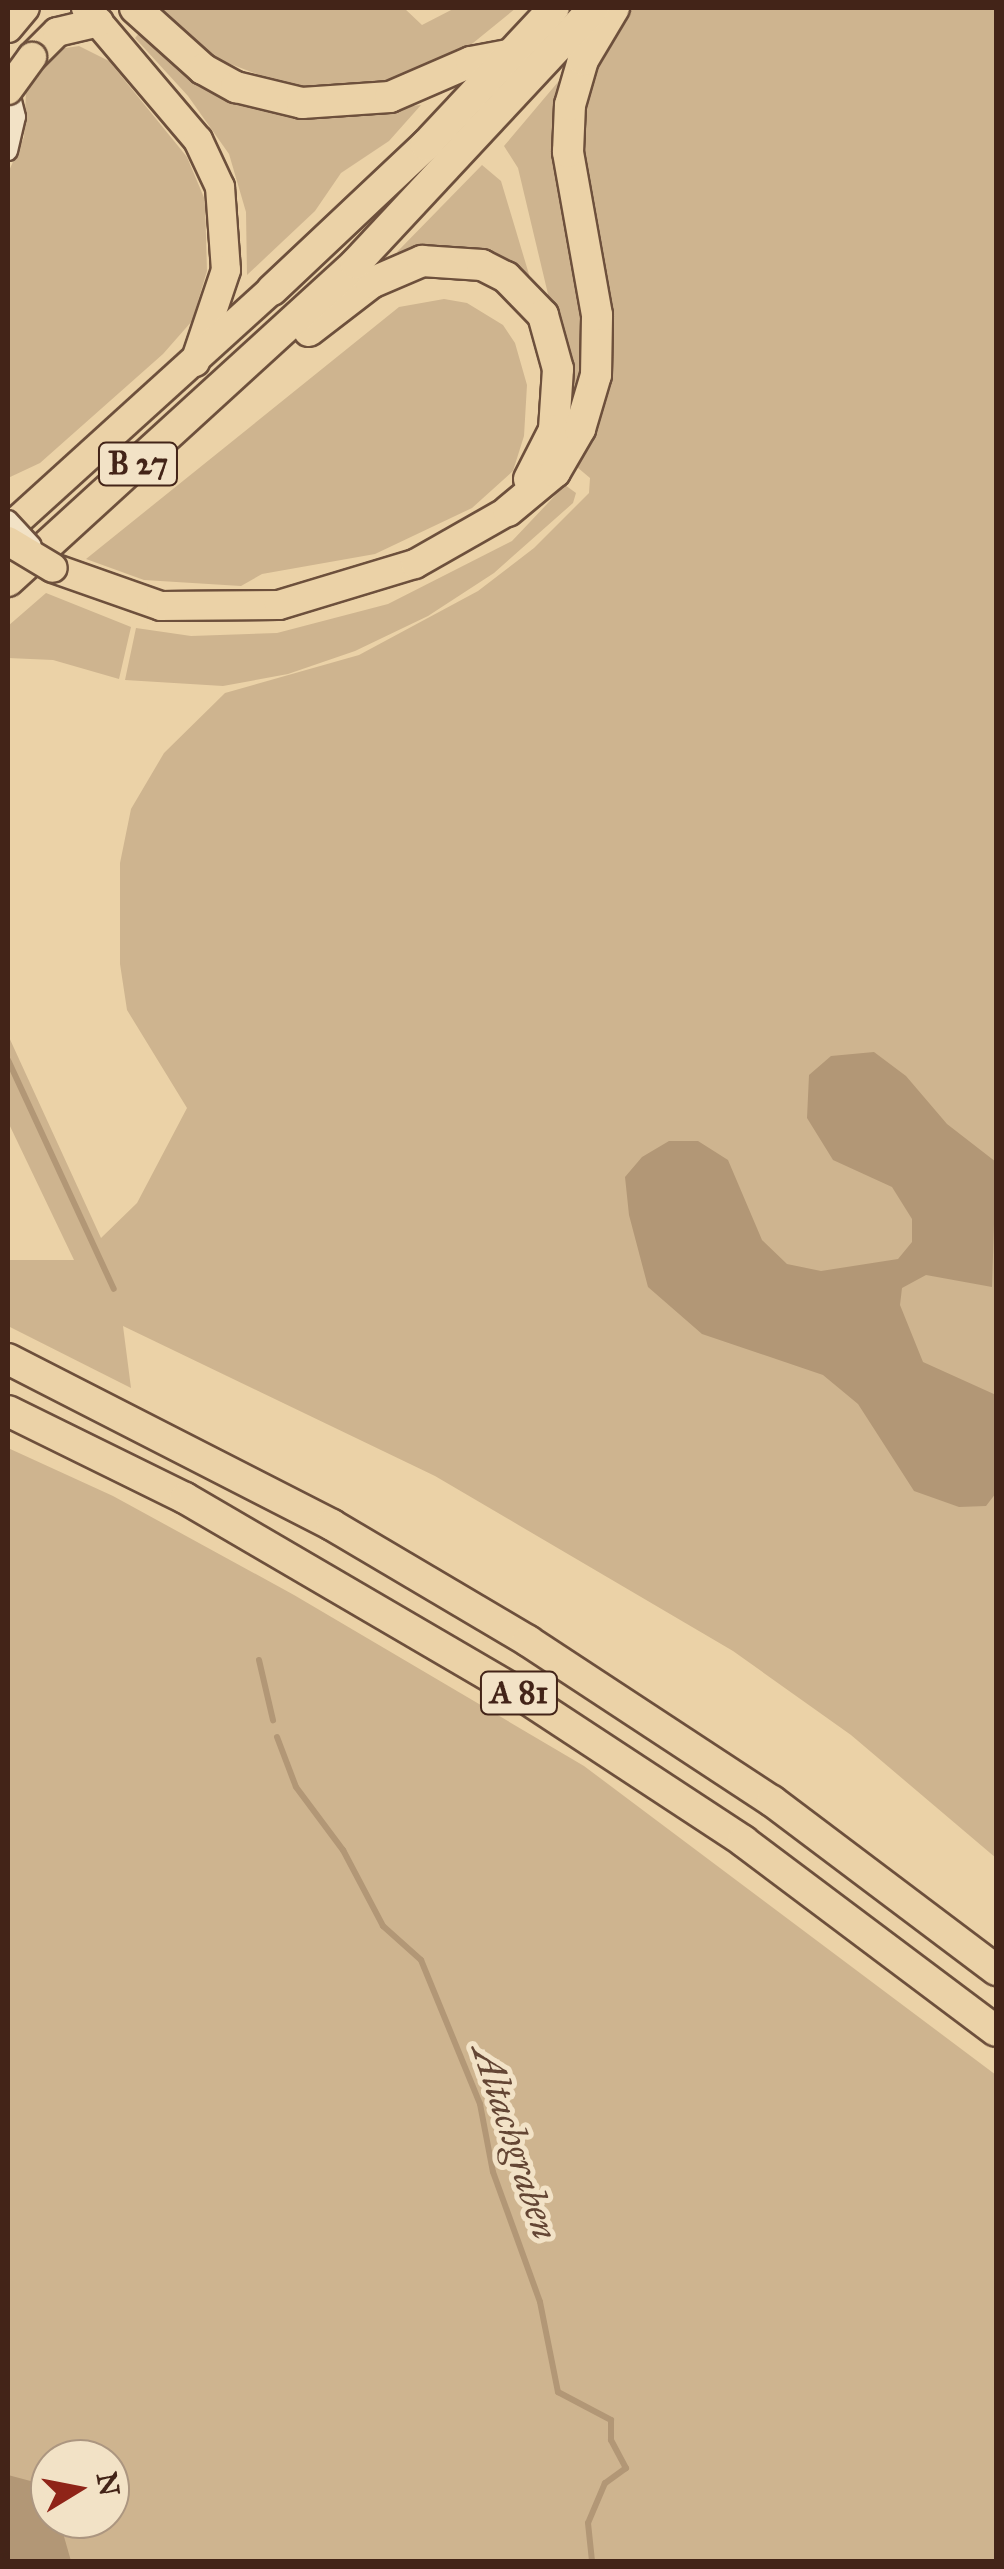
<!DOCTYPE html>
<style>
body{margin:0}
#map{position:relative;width:1004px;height:2569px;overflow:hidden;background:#ebd2a7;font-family:"IM FELL Great Primer",serif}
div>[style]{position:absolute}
.green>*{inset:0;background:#ceb48f}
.water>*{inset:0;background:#b29776}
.stream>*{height:6px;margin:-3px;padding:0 3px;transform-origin:3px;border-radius:3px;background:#b29776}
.roads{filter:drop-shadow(2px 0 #6d503c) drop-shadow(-2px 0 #6d503c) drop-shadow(0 2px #6d503c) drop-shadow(0 -2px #6d503c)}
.street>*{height:18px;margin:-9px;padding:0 9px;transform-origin:9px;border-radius:9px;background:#f2e2c6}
.primary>*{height:28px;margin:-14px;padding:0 14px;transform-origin:14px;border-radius:14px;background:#ebd2a7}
.highway>*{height:30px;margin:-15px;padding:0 15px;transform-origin:15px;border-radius:15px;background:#ebd2a7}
.bridges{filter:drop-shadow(2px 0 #6d503c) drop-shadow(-2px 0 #6d503c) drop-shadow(0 2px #6d503c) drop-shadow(0 -2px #6d503c)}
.street-bridge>*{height:18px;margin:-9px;padding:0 9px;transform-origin:9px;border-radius:9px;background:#f2e2c6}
.primary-bridge>*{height:28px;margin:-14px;padding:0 14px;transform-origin:14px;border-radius:14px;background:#ebd2a7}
span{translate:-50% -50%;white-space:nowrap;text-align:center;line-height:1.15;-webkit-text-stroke:10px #f2e2c6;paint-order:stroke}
.shield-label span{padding:2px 8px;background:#f2e2c6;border:2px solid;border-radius:8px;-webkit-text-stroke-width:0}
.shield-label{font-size:32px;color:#432418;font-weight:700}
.water-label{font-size:38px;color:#644634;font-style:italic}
.frame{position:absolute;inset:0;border:10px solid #432418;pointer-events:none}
.north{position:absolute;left:30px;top:2439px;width:100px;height:100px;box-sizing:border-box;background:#f2e2c6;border:2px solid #ac9680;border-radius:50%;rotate:80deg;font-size:28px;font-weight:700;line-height:40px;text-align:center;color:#432418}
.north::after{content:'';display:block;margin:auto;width:35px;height:45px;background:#8f2418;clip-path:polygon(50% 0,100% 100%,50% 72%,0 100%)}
</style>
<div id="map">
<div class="green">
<i style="clip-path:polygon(153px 8px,404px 8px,422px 25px,455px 8px,516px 8px,446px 65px,368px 89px,299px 90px,204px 54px)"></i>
<i style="clip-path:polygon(614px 8px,996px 8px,996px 1858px,851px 1735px,733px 1651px,435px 1476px,123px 1326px,131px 1388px,8px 1326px,8px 1260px,74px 1260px,8px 1122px,8px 1035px,101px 1238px,137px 1203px,187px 1108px,127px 1010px,120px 964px,120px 863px,131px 809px,164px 753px,225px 693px,359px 655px,478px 591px,534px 548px,589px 493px,590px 478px,571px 462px,591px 396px,568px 152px)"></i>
<i style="clip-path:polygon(141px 31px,192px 78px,323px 116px,421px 105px,389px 141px,341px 173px,315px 211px,247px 275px,246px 212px,229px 154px,188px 96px,135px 38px)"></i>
<i style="clip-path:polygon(79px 46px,109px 61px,187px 157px,205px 200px,207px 271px,192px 321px,163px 354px,40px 463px,8px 478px,8px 173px,24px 137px,26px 92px,59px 49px)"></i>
<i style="clip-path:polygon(569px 69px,591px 339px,572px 412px,568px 344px,552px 311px,518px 168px,504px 146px)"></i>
<i style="clip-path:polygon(482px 165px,501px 181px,531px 281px,463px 249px,397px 252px)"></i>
<i style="clip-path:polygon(444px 299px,467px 303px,503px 325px,515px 343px,527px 385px,524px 436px,513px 471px,472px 508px,375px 554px,262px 574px,241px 586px,144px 580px,86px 559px,399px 307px)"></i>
<i style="clip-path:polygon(565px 485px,576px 493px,573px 503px,494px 573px,428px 616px,355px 651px,288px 674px,223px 686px,125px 680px,136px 628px,191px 636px,277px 633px,388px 604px,512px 541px)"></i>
<i style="clip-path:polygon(46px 593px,131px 627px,119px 679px,53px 660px,8px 658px,8px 626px)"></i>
<i style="clip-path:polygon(evenodd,8px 1448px,113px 1496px,294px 1595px,584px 1766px,996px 2075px,996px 2561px,8px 2562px,8px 1448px,50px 2459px,110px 2459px,110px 2519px,50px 2519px,50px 2459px)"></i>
</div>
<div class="water">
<i style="clip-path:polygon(874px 1052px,906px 1076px,947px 1124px,996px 1162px,992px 1287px,926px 1275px,902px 1288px,900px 1305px,923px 1362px,996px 1395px,996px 1493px,986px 1506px,959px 1507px,914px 1491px,858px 1404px,823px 1375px,702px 1334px,648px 1287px,629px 1215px,625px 1177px,642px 1157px,669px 1141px,698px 1141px,728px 1160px,762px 1240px,787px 1264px,821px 1271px,898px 1259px,912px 1242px,912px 1219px,892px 1187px,833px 1160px,807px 1118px,809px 1075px,831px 1056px)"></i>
<i style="clip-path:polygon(8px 2475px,38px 2483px,49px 2495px,50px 2519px,59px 2519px,71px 2561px,8px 2561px)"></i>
</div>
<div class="stream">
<i style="left:8px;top:1060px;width:252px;rotate:65.2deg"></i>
<i style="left:259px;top:1660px;width:62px;rotate:76.9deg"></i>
<i style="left:277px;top:1737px;width:53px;rotate:69.2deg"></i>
<i style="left:296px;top:1787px;width:79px;rotate:53.3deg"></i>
<i style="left:343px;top:1850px;width:86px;rotate:62.2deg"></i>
<i style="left:383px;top:1926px;width:51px;rotate:41.8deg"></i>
<i style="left:421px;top:1960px;width:156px;rotate:67.7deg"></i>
<i style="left:480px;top:2104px;width:69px;rotate:79.2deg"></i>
<i style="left:493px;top:2172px;width:138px;rotate:70.1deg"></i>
<i style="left:540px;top:2302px;width:92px;rotate:78.7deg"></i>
<i style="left:558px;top:2392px;width:60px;rotate:27.8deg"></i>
<i style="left:611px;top:2420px;width:20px;rotate:90deg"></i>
<i style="left:611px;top:2440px;width:32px;rotate:62deg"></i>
<i style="left:626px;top:2468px;width:26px;rotate:144deg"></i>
<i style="left:605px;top:2483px;width:43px;rotate:113deg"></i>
<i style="left:588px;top:2523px;width:39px;rotate:84deg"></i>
</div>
<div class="roads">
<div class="street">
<i style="left:8px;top:151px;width:35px;rotate:-77deg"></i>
<i style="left:16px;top:117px;width:34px;rotate:-104deg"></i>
</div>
<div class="primary">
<i style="left:86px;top:8px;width:173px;rotate:49.7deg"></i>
<i style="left:198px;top:140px;width:52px;rotate:64.9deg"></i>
<i style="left:220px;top:187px;width:83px;rotate:85.9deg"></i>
<i style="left:226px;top:270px;width:97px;rotate:108.6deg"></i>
<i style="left:8px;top:28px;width:26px;rotate:-50deg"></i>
<i style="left:32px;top:57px;width:35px;rotate:-45deg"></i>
<i style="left:57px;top:32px;width:43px;rotate:-13.4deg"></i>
<i style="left:8px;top:529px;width:356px;rotate:-42.2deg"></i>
<i style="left:53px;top:568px;width:114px;rotate:19.4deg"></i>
<i style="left:161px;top:606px;width:118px;rotate:-0.5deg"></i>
<i style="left:279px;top:605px;width:142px;rotate:-16.8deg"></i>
<i style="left:415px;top:564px;width:107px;rotate:-29.7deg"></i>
</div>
<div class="highway">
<i style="left:135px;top:8px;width:91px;rotate:41.9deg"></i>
<i style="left:203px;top:69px;width:38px;rotate:29deg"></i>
<i style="left:236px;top:87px;width:68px;rotate:13.6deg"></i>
<i style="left:302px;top:103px;width:88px;rotate:-3.9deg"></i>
<i style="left:390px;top:97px;width:88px;rotate:-23.4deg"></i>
<i style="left:471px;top:62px;width:43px;rotate:-10.8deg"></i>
<i style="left:272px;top:290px;width:212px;rotate:-43.3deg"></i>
<i style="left:426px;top:145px;width:187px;rotate:-46.9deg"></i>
<i style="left:309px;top:331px;width:78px;rotate:-37.7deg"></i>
<i style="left:371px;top:283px;width:56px;rotate:-23.3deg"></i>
<i style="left:422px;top:261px;width:60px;rotate:3.8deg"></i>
<i style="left:482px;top:265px;width:27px;rotate:27deg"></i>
<i style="left:506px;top:277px;width:53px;rotate:45.8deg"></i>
<i style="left:543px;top:315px;width:56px;rotate:74.5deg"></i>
<i style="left:558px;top:369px;width:61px;rotate:93.8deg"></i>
<i style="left:554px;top:430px;width:55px;rotate:117deg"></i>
<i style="left:508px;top:511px;width:61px;rotate:-39.7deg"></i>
<i style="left:555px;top:472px;width:50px;rotate:-59.8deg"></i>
<i style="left:580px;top:429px;width:56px;rotate:-73.5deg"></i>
<i style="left:596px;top:375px;width:60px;rotate:-89deg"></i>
<i style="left:597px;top:315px;width:166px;rotate:-100.1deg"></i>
<i style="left:568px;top:152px;width:47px;rotate:-87.6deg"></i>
<i style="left:570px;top:105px;width:47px;rotate:-73.9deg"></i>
<i style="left:583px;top:60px;width:61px;rotate:-59.2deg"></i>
<i style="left:8px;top:581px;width:471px;rotate:-42.4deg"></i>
<i style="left:356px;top:263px;width:349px;rotate:-47deg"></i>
<i style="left:8px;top:1359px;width:364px;rotate:27.1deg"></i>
<i style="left:332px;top:1525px;width:228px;rotate:30.6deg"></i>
<i style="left:528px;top:1641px;width:292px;rotate:33.3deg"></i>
<i style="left:772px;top:1801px;width:281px;rotate:37deg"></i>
<i style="left:8px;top:1411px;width:197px;rotate:26.2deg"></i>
<i style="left:185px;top:1498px;width:379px;rotate:30.3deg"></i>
<i style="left:512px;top:1689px;width:277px;rotate:33.3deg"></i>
<i style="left:743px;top:1841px;width:316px;rotate:36.9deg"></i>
</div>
</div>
<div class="bridges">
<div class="street-bridge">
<i style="left:8px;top:520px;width:35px;rotate:47deg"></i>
</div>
<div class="primary-bridge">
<i style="left:8px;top:90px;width:41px;rotate:-54deg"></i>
<i style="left:8px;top:541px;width:52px;rotate:31deg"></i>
</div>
</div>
<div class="shield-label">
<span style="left:138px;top:464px">B 27</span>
<span style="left:519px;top:1693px">A 81</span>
</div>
<div class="water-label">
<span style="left:515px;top:2142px;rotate:72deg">Altachgraben</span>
</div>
<div class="frame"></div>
<div class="north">N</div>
</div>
